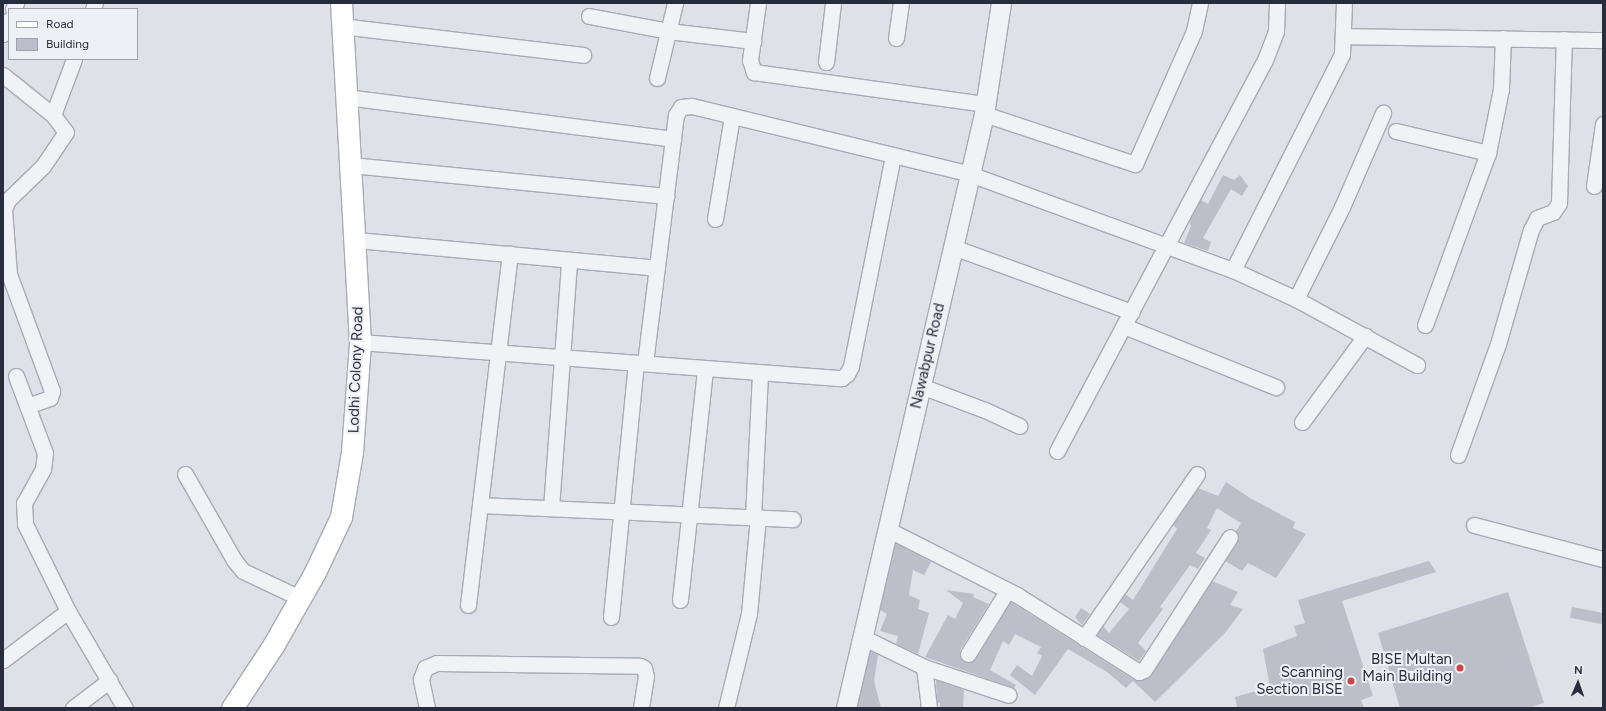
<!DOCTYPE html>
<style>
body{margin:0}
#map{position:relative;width:1606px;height:711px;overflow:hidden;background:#dee1e8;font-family:Figtree,sans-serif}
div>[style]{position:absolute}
.building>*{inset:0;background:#bcbfca;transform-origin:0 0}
.roads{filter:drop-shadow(1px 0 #a7abb5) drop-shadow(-1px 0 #a7abb5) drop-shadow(0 1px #a7abb5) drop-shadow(0 -1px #a7abb5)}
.minor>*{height:15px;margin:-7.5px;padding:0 7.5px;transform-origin:7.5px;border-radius:7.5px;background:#f1f2f6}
.tertiary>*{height:19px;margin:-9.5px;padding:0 9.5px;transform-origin:9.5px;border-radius:9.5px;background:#f1f2f6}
.secondary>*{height:21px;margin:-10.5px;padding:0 10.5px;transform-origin:10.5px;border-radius:10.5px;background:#fff}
.dots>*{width:11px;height:11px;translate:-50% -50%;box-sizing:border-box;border:2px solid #eef0f5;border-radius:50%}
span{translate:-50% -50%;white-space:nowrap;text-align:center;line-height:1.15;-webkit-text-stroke:4px #eef0f5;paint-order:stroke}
.street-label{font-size:15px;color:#282d3e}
.poi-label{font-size:15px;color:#282d3e}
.right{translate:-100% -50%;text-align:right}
.frame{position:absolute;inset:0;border:4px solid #282d3e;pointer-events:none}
.legend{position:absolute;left:8px;top:8px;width:130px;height:52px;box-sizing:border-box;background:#eef0f5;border:1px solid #9fa2ac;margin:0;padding:5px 7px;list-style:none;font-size:12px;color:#282d3e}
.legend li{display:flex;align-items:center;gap:8px;height:20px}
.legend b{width:20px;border:1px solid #9fa2ac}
.north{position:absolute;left:1558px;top:663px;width:40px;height:40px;-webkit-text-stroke:3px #eef0f5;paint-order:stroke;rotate:2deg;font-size:11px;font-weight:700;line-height:16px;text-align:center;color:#282d3e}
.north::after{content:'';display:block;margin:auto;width:14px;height:18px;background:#282d3e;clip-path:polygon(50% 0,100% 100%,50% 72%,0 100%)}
</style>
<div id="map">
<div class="building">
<i style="clip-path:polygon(1223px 175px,1234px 180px,1240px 175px,1248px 186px,1242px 196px,1231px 189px,1203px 238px,1211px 242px,1208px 251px,1184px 243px,1191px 226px,1189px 221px,1201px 200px,1208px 204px)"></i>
<i style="clip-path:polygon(1226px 482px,1250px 498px,1295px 522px,1293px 528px,1306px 534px,1276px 578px,1248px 563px,1242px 571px,1225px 561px,1238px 542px,1236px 531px,1241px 523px,1217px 508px,1207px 528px,1211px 530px,1196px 553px,1205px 558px,1198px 569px,1190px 565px,1160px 607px,1163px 609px,1138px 643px,1146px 651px,1139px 661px,1097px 635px,1103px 626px,1109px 633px,1129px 609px,1120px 602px,1125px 594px,1133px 600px,1177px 529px,1173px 525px,1198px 488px,1218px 496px)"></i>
<i style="clip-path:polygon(896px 543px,931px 562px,924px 575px,913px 570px,909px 595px,920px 600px,918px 609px,929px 613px,918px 654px,896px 644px,898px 636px,880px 631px,887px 614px,880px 610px)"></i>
<i style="clip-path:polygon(1429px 561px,1436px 572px,1342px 601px,1373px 696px,1361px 700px,1364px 708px,1237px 708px,1235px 697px,1270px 687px,1263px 649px,1297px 636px,1294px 626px,1305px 623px,1298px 600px)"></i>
<i style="clip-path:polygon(1212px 581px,1238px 592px,1230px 605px,1243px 609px,1225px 633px,1155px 702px,1133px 681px,1126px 688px,1107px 672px,1068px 649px,1035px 695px,1010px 675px,1017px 665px,1032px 676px,1042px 656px,1037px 653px,1041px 647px,1015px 634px,1009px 645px,1003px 641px,990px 670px,1016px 685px,1014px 688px,925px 657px,948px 615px,955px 619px,963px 603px,946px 590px,974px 594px,973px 597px,989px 604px,960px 650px,960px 658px,964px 662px,972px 662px,976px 659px,1011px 602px,1134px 680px,1142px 680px,1152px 675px)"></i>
<i style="clip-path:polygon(1508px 592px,1544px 703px,1528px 708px,1400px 708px,1378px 633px)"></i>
<i style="left:1572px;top:607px;width:32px;height:11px;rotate:11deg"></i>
<i style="clip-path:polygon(1081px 608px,1090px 614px,1082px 625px,1075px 617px)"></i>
<i style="clip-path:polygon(870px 651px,878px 655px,874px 681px,881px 708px,857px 708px)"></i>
<i style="clip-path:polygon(936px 680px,964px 690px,963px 708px,940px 708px,940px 703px,937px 702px)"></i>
</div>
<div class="roads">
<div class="minor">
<i style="left:758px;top:3px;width:58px;rotate:98deg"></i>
<i style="left:750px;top:60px;width:13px;rotate:72deg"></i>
<i style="left:754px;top:72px;width:234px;rotate:7.9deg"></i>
<i style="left:13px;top:9px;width:7px;rotate:-63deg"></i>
<i style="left:93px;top:9px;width:6px;rotate:-72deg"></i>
<i style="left:589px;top:16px;width:80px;rotate:10.8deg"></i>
<i style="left:668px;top:31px;width:86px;rotate:6.7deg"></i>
<i style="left:341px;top:26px;width:244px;rotate:6.8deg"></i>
<i style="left:3px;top:34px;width:15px;rotate:-67deg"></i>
<i style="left:1344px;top:36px;width:259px;rotate:0.9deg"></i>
<i style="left:896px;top:38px;width:35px;rotate:-82deg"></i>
<i style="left:826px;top:62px;width:59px;rotate:-83.2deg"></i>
<i style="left:3px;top:75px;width:64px;rotate:38.7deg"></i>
<i style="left:53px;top:115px;width:21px;rotate:53deg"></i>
<i style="left:66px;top:132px;width:41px;rotate:124.1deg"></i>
<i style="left:43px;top:166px;width:49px;rotate:135.8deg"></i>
<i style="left:8px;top:200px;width:10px;rotate:114deg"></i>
<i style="left:4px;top:209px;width:65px;rotate:85.6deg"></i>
<i style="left:9px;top:274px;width:125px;rotate:69.8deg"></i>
<i style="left:52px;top:391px;width:7px;rotate:106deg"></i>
<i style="left:50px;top:398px;width:24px;rotate:161deg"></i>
<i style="left:657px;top:78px;width:77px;rotate:-76.5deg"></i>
<i style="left:346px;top:97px;width:330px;rotate:7.3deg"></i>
<i style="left:984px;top:114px;width:159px;rotate:18.3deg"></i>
<i style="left:1135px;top:164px;width:145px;rotate:-66.1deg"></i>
<i style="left:1194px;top:31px;width:29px;rotate:-78deg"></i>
<i style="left:53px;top:115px;width:60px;rotate:-69.4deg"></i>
<i style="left:1396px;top:131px;width:95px;rotate:13.4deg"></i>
<i style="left:351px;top:165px;width:317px;rotate:5.6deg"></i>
<i style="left:1594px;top:186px;width:63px;rotate:-81.7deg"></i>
<i style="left:715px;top:219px;width:104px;rotate:-80.6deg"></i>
<i style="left:356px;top:240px;width:302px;rotate:5.3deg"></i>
<i style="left:953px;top:247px;width:190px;rotate:20deg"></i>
<i style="left:1233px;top:270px;width:242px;rotate:-63.2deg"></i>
<i style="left:1342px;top:54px;width:51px;rotate:-87.8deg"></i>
<i style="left:1296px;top:299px;width:103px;rotate:-63.4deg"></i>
<i style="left:1342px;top:207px;width:103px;rotate:-66.4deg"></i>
<i style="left:1425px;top:325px;width:183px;rotate:-69.9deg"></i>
<i style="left:1488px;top:153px;width:65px;rotate:-78.5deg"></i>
<i style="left:1501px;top:89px;width:51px;rotate:-87.8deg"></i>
<i style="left:1124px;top:326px;width:164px;rotate:21.9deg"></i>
<i style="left:360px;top:342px;width:483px;rotate:4.3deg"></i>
<i style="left:842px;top:378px;width:6px;rotate:-39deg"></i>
<i style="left:847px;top:374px;width:9px;rotate:-63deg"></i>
<i style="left:851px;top:366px;width:214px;rotate:-78.7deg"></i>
<i style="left:645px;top:363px;width:250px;rotate:-82.9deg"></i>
<i style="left:676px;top:115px;width:9px;rotate:-58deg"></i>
<i style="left:681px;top:107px;width:11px;rotate:-5deg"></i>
<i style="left:692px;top:106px;width:286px;rotate:13.7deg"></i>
<i style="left:970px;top:174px;width:280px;rotate:20.1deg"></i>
<i style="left:1233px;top:270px;width:69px;rotate:24.7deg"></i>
<i style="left:1296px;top:299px;width:138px;rotate:28.6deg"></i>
<i style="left:16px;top:376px;width:82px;rotate:69.4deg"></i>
<i style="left:45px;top:453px;width:16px;rotate:97deg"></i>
<i style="left:43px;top:469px;width:39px;rotate:119deg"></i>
<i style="left:24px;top:503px;width:21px;rotate:87deg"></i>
<i style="left:25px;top:524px;width:97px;rotate:63.7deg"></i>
<i style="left:68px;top:611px;width:113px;rotate:59.6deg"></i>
<i style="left:921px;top:386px;width:68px;rotate:20.6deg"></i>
<i style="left:985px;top:410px;width:38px;rotate:25deg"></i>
<i style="left:1302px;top:422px;width:107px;rotate:-53.8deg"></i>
<i style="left:1057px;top:451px;width:443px;rotate:-62deg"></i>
<i style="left:1265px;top:60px;width:31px;rotate:-69deg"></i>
<i style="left:1276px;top:31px;width:28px;rotate:-88deg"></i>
<i style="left:1458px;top:455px;width:118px;rotate:-70.2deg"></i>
<i style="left:1498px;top:344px;width:119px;rotate:-73.9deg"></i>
<i style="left:1531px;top:230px;width:13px;rotate:-63deg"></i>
<i style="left:1537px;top:218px;width:17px;rotate:-21deg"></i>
<i style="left:1553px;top:212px;width:11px;rotate:-56deg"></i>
<i style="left:1559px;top:203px;width:164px;rotate:-88.3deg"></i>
<i style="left:185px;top:474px;width:99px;rotate:60.3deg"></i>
<i style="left:234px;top:560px;width:14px;rotate:51deg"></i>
<i style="left:243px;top:571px;width:63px;rotate:25.3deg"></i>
<i style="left:480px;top:505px;width:313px;rotate:2.6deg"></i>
<i style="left:551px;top:508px;width:249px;rotate:-85.8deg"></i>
<i style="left:753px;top:517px;width:145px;rotate:-87.2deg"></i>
<i style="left:1474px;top:525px;width:133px;rotate:14.8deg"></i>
<i style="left:887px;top:529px;width:146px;rotate:26.9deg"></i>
<i style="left:1017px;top:595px;width:144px;rotate:32.3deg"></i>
<i style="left:1139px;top:672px;width:5px;rotate:-22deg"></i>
<i style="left:1144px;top:670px;width:158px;rotate:-57.1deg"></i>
<i style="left:680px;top:600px;width:233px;rotate:-83.8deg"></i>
<i style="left:468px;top:605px;width:354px;rotate:-83.2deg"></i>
<i style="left:611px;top:617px;width:255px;rotate:-84.4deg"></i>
<i style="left:862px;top:637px;width:69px;rotate:25.8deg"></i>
<i style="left:924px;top:667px;width:89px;rotate:18.2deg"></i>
<i style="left:1084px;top:638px;width:199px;rotate:-55.4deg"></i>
<i style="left:968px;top:654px;width:74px;rotate:-58.2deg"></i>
<i style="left:3px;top:660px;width:81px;rotate:-37deg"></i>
<i style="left:924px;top:667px;width:41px;rotate:83deg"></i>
<i style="left:73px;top:708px;width:46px;rotate:-37.1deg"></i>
<i style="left:427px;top:708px;width:30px;rotate:-102deg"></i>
<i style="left:421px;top:679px;width:12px;rotate:-70deg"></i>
<i style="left:425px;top:668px;width:13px;rotate:-23deg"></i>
<i style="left:437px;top:663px;width:203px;rotate:0.8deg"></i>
<i style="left:640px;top:666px;width:4px;rotate:27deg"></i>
<i style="left:644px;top:668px;width:8px;rotate:76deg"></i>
<i style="left:646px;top:676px;width:32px;rotate:99deg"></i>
<i style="left:726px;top:708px;width:97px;rotate:-76.3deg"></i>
<i style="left:749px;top:614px;width:97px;rotate:-84.7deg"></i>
</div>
<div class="tertiary">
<i style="left:846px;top:708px;width:610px;rotate:-76.92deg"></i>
<i style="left:984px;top:114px;width:112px;rotate:-81.3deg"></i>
</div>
<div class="secondary">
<i style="left:232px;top:708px;width:77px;rotate:-56.7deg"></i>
<i style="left:274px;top:644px;width:83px;rotate:-60.3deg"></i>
<i style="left:315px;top:572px;width:61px;rotate:-64.7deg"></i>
<i style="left:341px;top:517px;width:66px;rotate:-80.4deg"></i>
<i style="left:352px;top:452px;width:110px;rotate:-85.8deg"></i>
<i style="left:360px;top:342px;width:340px;rotate:-93.2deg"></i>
</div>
</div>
<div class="dots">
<i style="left:1460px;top:668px;background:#ca4645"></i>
<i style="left:1351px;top:681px;background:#ca4645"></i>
</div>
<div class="street-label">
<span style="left:928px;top:356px;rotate:-77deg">Nawabpur Road</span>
<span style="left:356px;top:370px;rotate:-88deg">Lodhi Colony Road</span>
</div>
<div class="poi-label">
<span class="right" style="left:1452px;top:668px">BISE Multan<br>Main Building</span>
<span class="right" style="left:1343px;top:681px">Scanning<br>Section BISE</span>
</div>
<div class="frame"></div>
<ul class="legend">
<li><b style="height:5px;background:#fff"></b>Road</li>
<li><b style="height:11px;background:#bcbfca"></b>Building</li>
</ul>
<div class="north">N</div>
</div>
